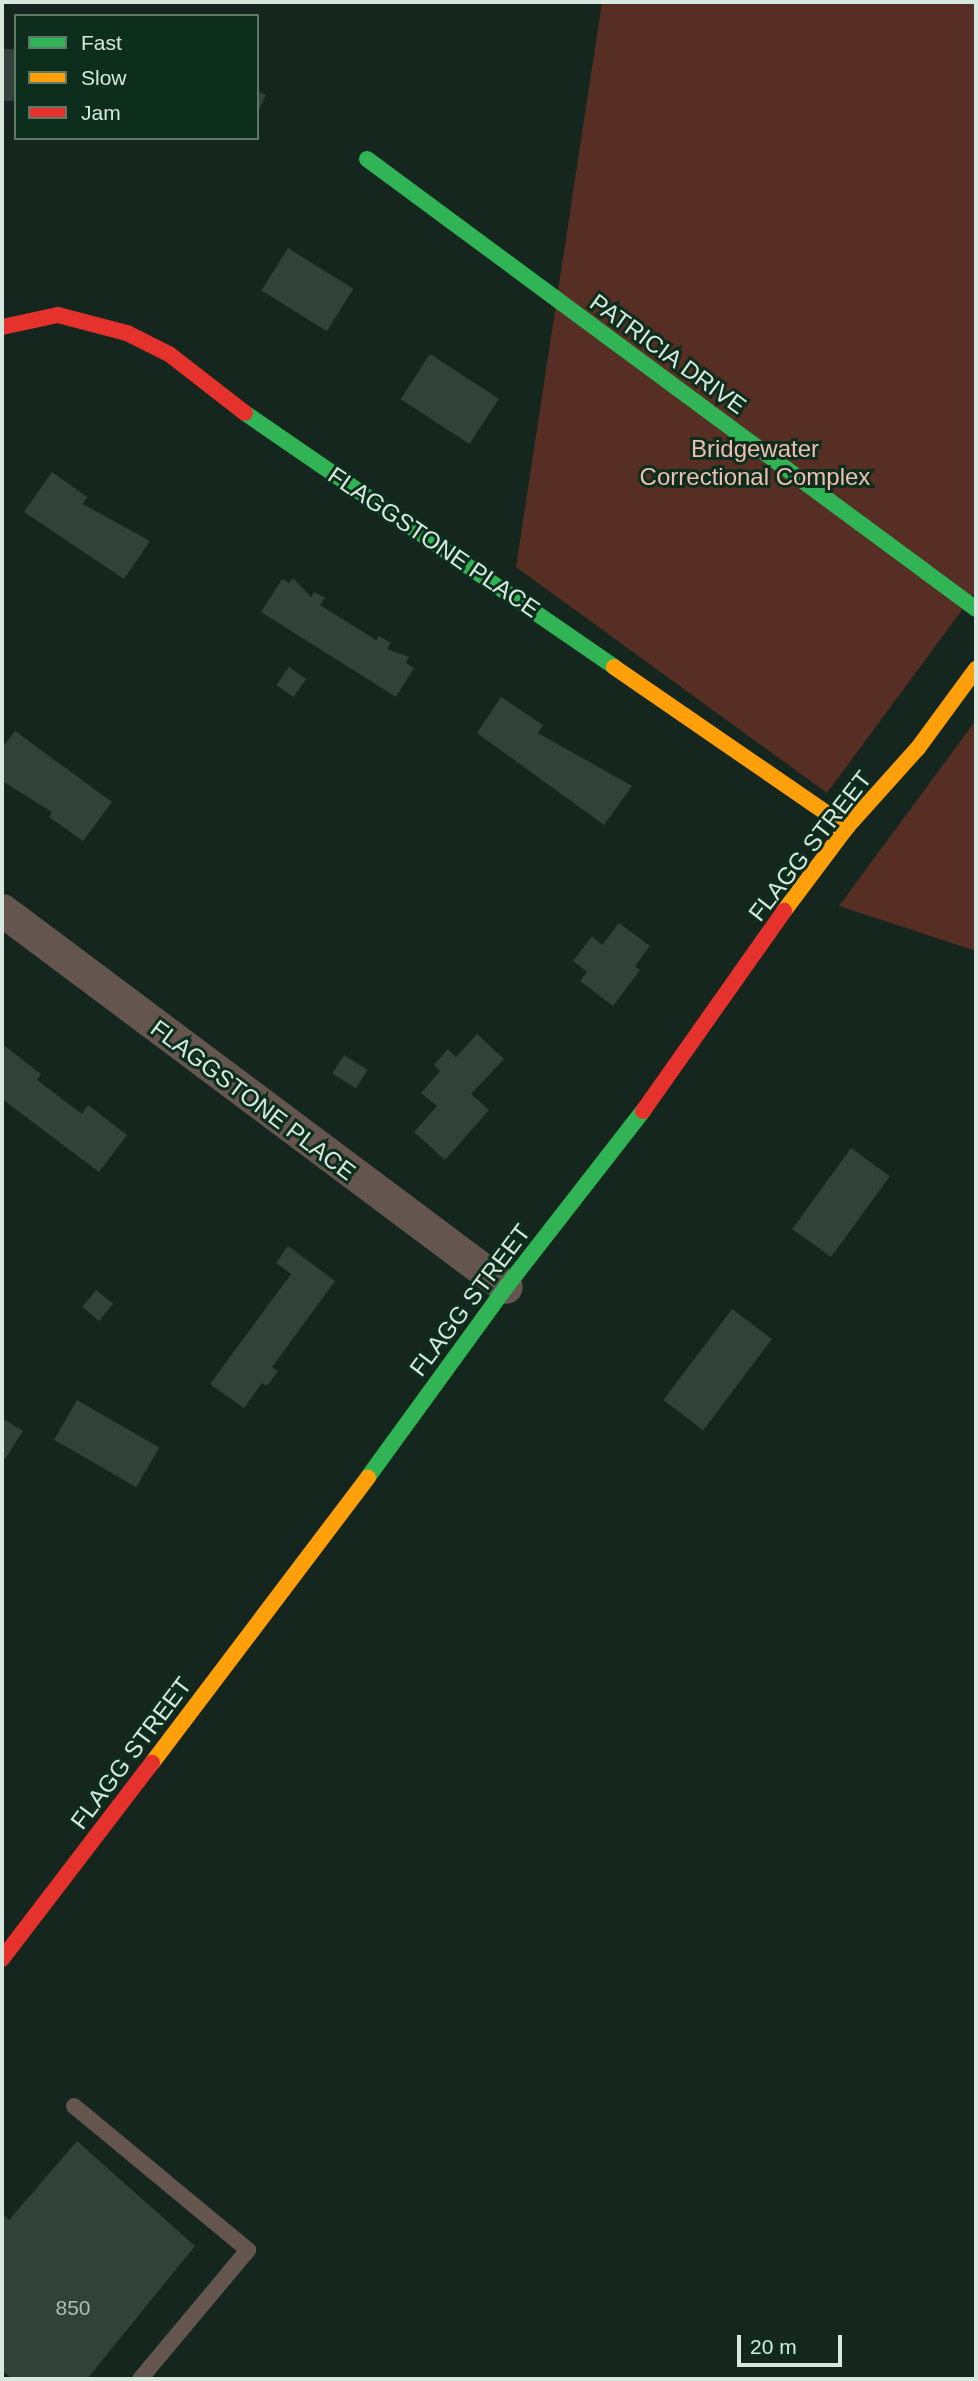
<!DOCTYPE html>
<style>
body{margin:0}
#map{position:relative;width:978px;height:2381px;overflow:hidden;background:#14261d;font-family:Helvetica,sans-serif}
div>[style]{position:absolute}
.green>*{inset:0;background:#572e23}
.building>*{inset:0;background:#304239;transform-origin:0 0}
.lane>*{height:16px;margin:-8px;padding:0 8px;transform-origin:8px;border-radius:8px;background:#64554f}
.street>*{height:33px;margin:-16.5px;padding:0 16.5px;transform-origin:16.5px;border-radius:16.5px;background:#64554f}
.fast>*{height:16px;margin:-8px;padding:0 8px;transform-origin:8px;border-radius:8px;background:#30b455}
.slow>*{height:16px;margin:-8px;padding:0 8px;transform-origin:8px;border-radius:8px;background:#ff9f0a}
.jam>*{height:16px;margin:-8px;padding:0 8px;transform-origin:8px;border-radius:8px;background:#e5322d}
span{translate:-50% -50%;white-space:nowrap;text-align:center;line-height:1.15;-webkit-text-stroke:6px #0d2d1d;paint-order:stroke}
.number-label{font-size:21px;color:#adbeb5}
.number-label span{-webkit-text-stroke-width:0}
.street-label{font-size:24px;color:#d7e8de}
.park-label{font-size:24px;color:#f0bdb1}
.frame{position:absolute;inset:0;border:4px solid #d7e8de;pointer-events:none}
.legend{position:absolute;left:14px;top:14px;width:245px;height:126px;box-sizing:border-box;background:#0d2d1d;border:2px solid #5e786a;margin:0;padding:9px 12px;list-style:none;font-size:21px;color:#d7e8de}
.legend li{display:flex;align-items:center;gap:14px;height:35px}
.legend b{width:35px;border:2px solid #5e786a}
.scale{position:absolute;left:737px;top:2335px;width:105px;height:32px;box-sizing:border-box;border:4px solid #d7e8de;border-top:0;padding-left:9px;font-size:21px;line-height:24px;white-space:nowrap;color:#d7e8de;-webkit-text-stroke:5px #0d2d1d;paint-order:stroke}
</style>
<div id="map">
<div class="green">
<i style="clip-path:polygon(602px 2px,976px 2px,976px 591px,827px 793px,516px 567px)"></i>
<i style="clip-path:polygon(976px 720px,976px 951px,839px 906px)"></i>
</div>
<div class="building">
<i style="left:2px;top:49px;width:14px;height:52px"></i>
<i style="clip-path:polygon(257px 91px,266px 95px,257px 114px)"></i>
<i style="left:288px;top:248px;width:77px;height:50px;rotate:32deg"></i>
<i style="left:430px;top:354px;width:82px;height:54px;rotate:33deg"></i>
<i style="clip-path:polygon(52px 472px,87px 497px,83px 504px,150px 541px,124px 579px,24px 512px)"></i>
<i style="clip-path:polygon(293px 578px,311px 597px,314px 592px,325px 598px,320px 605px,376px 640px,379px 636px,391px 643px,387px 649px,409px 657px,406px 663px,414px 668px,396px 697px,261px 612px,282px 579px,289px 583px)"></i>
<i style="left:289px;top:667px;width:21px;height:22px;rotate:35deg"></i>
<i style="clip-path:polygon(501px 697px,543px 725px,538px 733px,632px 786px,604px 825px,477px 733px)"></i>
<i style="clip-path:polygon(15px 731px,112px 802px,83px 841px,49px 817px,52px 812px,2px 781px,2px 748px)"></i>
<i style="clip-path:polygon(619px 923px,650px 946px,635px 966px,640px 970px,613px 1006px,580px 981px,587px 972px,573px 961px,592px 936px,602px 945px)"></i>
<i style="clip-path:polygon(477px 1034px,504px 1059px,471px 1094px,489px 1110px,445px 1160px,414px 1132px,437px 1106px,421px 1093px,440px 1071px,434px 1065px,448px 1049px,456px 1057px)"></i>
<i style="clip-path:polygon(2px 1044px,41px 1074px,37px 1080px,82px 1114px,88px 1105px,127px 1135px,99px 1172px,2px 1099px)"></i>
<i style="left:344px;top:1055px;width:28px;height:22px;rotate:32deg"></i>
<i style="left:851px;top:1148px;width:48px;height:100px;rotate:36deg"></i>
<i style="clip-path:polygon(288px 1246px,335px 1281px,272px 1367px,278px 1371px,267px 1386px,262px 1383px,244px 1408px,210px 1384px,291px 1274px,276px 1263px)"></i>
<i style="left:96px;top:1290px;width:22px;height:22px;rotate:39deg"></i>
<i style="left:732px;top:1309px;width:50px;height:114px;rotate:37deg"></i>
<i style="left:77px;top:1400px;width:95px;height:46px;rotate:30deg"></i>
<i style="clip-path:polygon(2px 1418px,23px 1431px,5px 1459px,2px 1457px)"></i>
<i style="clip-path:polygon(77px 2141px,195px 2246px,87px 2379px,12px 2379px,2px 2370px,2px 2213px,9px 2220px)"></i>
</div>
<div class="lane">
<i style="left:74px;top:2106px;width:226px;rotate:39.6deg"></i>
<i style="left:248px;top:2250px;width:168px;rotate:129.9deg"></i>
</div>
<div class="street">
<i style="left:2px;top:910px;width:629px;rotate:36.8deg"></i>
</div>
<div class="fast">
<i style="left:367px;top:159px;width:757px;rotate:36.46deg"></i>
<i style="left:245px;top:413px;width:448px;rotate:34.5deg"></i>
<i style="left:368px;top:1477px;width:235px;rotate:-54deg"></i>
<i style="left:506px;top:1287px;width:223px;rotate:-52.1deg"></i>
</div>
<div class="slow">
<i style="left:614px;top:667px;width:283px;rotate:34.5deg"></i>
<i style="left:784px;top:911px;width:105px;rotate:-53.1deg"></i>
<i style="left:847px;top:827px;width:106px;rotate:-48.1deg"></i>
<i style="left:918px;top:748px;width:98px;rotate:-53.7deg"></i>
<i style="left:152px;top:1763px;width:358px;rotate:-52.9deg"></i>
</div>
<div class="jam">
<i style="left:2px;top:327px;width:57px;rotate:-12.1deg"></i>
<i style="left:58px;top:315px;width:71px;rotate:14.6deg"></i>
<i style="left:127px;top:333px;width:47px;rotate:26.6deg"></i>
<i style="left:169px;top:354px;width:96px;rotate:37.8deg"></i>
<i style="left:643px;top:1111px;width:245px;rotate:-54.8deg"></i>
<i style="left:2px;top:1959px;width:247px;rotate:-52.6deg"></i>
</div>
<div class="number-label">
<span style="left:73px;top:2308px">850</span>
</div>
<div class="street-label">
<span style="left:668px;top:354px;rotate:36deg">PATRICIA DRIVE</span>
<span style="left:434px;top:542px;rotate:34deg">FLAGGSTONE PLACE</span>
<span style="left:810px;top:846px;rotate:-52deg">FLAGG STREET</span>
<span style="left:253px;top:1100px;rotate:37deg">FLAGGSTONE PLACE</span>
<span style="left:470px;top:1300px;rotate:-53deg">FLAGG STREET</span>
<span style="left:131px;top:1753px;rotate:-53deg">FLAGG STREET</span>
</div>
<div class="park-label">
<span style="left:755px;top:463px">Bridgewater<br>Correctional Complex</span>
</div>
<div class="frame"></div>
<ul class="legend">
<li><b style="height:9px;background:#30b455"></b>Fast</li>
<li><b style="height:9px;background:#ff9f0a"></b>Slow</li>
<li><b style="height:9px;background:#e5322d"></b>Jam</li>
</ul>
<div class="scale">20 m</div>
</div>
